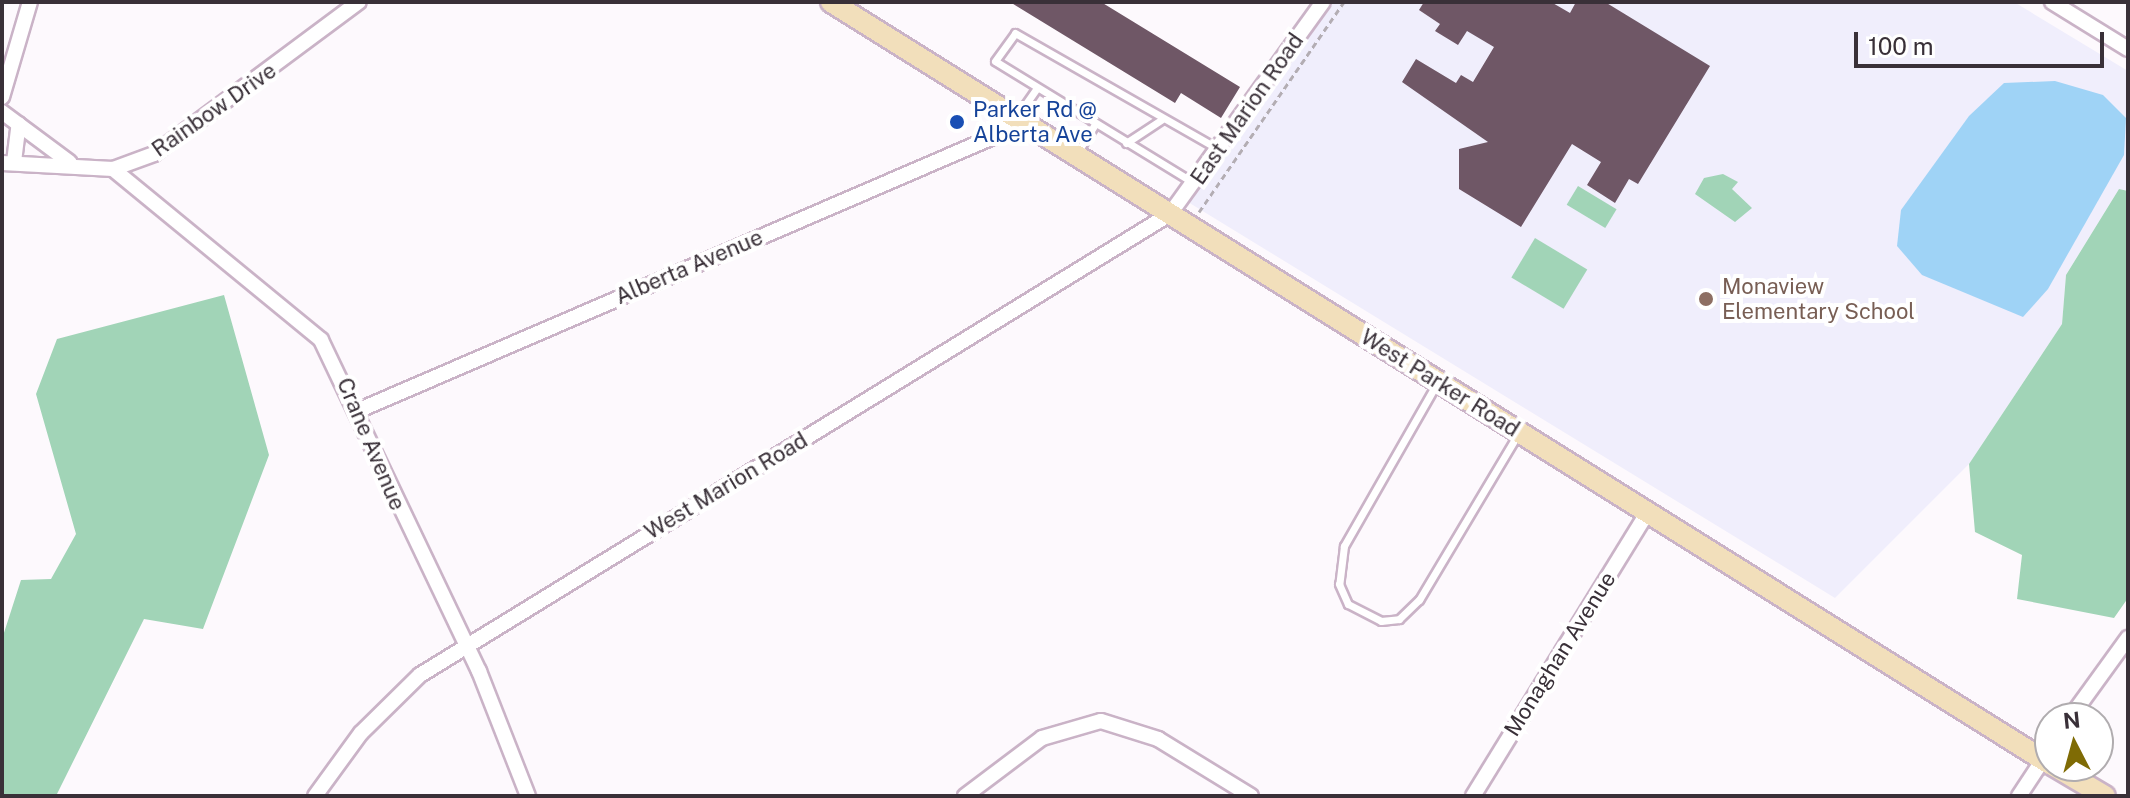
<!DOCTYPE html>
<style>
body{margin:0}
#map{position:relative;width:2130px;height:798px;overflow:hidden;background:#fdf9fd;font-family:"Public Sans",sans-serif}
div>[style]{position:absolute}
.education>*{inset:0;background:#f0eefc}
.green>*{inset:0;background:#a1d4b7;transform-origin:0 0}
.water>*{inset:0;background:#9fd3f6}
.building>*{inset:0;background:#6f5766}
.path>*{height:3px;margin-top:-1.5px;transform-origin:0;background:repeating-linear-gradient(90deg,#b3adb3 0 6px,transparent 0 10px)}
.roads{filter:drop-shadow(2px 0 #cab3c7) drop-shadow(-2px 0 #cab3c7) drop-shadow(0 2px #cab3c7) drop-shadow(0 -2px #cab3c7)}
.lane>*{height:7px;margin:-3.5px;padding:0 3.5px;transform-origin:3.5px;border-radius:3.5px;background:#fff}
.street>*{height:14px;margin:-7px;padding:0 7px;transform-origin:7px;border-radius:7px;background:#fff}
.secondary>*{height:20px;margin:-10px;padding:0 10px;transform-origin:10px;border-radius:10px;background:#f2dfbb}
.dots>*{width:22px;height:22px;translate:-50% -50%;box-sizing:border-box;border:4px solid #fff;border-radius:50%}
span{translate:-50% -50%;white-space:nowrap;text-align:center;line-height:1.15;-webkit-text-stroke:8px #fff;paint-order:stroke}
.transit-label{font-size:22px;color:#164399}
.left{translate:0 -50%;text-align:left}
.street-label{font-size:22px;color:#393038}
.education-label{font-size:22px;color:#785e54}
.frame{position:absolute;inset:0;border:4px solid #393038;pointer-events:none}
.north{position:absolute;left:2034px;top:702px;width:80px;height:80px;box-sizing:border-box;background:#fff;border:2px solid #b0acaf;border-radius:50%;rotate:354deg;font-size:22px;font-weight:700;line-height:32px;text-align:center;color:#393038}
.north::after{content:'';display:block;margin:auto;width:28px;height:36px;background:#7f6b05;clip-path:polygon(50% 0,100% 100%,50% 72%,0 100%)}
.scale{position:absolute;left:1854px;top:32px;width:250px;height:36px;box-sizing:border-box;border:4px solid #393038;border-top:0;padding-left:10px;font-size:24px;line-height:28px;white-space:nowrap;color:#393038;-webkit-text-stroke:6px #fff;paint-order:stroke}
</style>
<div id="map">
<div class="education">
<i style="clip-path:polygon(1326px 2px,2014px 2px,2128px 71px,2128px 191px,2119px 189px,2066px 275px,2062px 324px,1969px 464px,1835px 598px,1183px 199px)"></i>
</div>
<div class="green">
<i style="clip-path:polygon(1723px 174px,1738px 182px,1732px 189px,1752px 208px,1735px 222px,1695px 194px,1704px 178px)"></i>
<i style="left:1578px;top:186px;width:45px;height:22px;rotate:31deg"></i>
<i style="clip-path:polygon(2119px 189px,2128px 191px,2128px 598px,2114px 618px,2017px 599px,2022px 555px,1975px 532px,1969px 464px,2062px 324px,2066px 275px)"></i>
<i style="left:1535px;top:238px;width:61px;height:46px;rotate:31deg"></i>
<i style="clip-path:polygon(224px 295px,269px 455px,203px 629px,144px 619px,56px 796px,2px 796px,2px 639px,21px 580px,51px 579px,76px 534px,36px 394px,57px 339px)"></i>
</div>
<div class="water">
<i style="clip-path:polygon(2055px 81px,2103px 95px,2126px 118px,2124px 155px,2048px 289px,2023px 317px,1922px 275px,1897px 246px,1901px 210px,1969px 116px,2004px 83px)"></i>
</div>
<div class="building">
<i style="clip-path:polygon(1010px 2px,1101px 2px,1240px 87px,1221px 118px,1181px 93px,1175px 103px)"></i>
<i style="clip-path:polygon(1424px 2px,1551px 2px,1570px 13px,1576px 2px,1605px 2px,1710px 66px,1638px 184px,1629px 179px,1615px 203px,1587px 185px,1601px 162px,1572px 144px,1521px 227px,1459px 189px,1459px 149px,1488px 142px,1402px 82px,1416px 59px,1456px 83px,1461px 75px,1473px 82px,1494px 47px,1467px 31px,1458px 45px,1435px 31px,1440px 24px,1419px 10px)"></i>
</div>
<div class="path">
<i style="left:1199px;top:212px;width:255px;rotate:-55.4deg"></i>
</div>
<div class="roads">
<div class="lane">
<i style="left:1018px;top:115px;width:33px;rotate:-55deg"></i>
<i style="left:1126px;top:143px;width:42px;rotate:-33.3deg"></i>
<i style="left:1077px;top:153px;width:34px;rotate:-58deg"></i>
<i style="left:1194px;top:183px;width:233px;rotate:-148.5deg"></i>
<i style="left:995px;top:61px;width:34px;rotate:-54deg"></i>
<i style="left:1015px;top:33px;width:232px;rotate:29.7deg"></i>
<i style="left:1437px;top:383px;width:188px;rotate:119.7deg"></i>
<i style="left:1344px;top:546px;width:38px;rotate:97deg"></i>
<i style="left:1339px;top:584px;width:22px;rotate:66deg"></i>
<i style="left:1348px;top:604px;width:37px;rotate:27deg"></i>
<i style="left:1381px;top:621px;width:18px;rotate:-6deg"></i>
<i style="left:1399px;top:619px;width:28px;rotate:-44deg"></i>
<i style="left:1419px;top:600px;width:193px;rotate:-59.2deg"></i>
</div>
<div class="street">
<i style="left:2052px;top:2px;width:89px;rotate:31.7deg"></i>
<i style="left:2px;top:97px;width:99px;rotate:-73.6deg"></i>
<i style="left:2px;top:112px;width:84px;rotate:36.7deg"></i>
<i style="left:14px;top:162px;width:38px;rotate:-83deg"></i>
<i style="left:2px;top:163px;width:111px;rotate:3.1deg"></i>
<i style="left:113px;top:169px;width:44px;rotate:-20.1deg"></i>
<i style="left:154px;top:154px;width:255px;rotate:-36.6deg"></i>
<i style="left:113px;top:169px;width:269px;rotate:39.4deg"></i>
<i style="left:321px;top:340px;width:367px;rotate:64.5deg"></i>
<i style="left:479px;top:671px;width:134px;rotate:68.6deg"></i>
<i style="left:357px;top:411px;width:693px;rotate:-23.31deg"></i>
<i style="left:993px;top:137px;width:30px;rotate:-41deg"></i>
<i style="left:2070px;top:718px;width:99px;rotate:-54.1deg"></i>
<i style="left:315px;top:796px;width:78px;rotate:-53.9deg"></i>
<i style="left:361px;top:733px;width:83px;rotate:-44.5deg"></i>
<i style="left:420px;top:675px;width:880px;rotate:-31.58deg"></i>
<i style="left:1170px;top:214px;width:261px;rotate:-54.2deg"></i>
<i style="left:965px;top:796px;width:96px;rotate:-37deg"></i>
<i style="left:1042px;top:738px;width:61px;rotate:-16.1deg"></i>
<i style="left:1101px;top:721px;width:60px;rotate:17.5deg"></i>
<i style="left:1158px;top:739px;width:109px;rotate:31.5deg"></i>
<i style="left:1473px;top:796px;width:334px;rotate:-58.4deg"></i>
<i style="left:2019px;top:796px;width:56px;rotate:-56.6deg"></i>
</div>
<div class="secondary">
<i style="left:831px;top:2px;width:1438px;rotate:32.01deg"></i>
<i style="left:2054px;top:766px;width:59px;rotate:30.5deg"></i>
</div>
</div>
<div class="dots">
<i style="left:957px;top:122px;background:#1a4fb4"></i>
<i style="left:1706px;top:299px;background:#8d6e63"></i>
</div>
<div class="transit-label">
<span class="left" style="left:973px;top:122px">Parker Rd @<br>Alberta Ave</span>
</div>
<div class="street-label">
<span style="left:1247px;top:109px;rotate:-55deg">East Marion Road</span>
<span style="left:214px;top:110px;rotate:-35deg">Rainbow Drive</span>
<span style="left:689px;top:267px;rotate:-23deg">Alberta Avenue</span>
<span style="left:1440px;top:383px;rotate:32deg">West Parker Road</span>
<span style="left:371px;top:444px;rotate:67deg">Crane Avenue</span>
<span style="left:726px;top:486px;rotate:-31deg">West Marion Road</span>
<span style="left:1560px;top:654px;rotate:-58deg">Monaghan Avenue</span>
</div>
<div class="education-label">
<span class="left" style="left:1722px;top:299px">Monaview<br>Elementary School</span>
</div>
<div class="frame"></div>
<div class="north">N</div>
<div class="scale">100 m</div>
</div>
